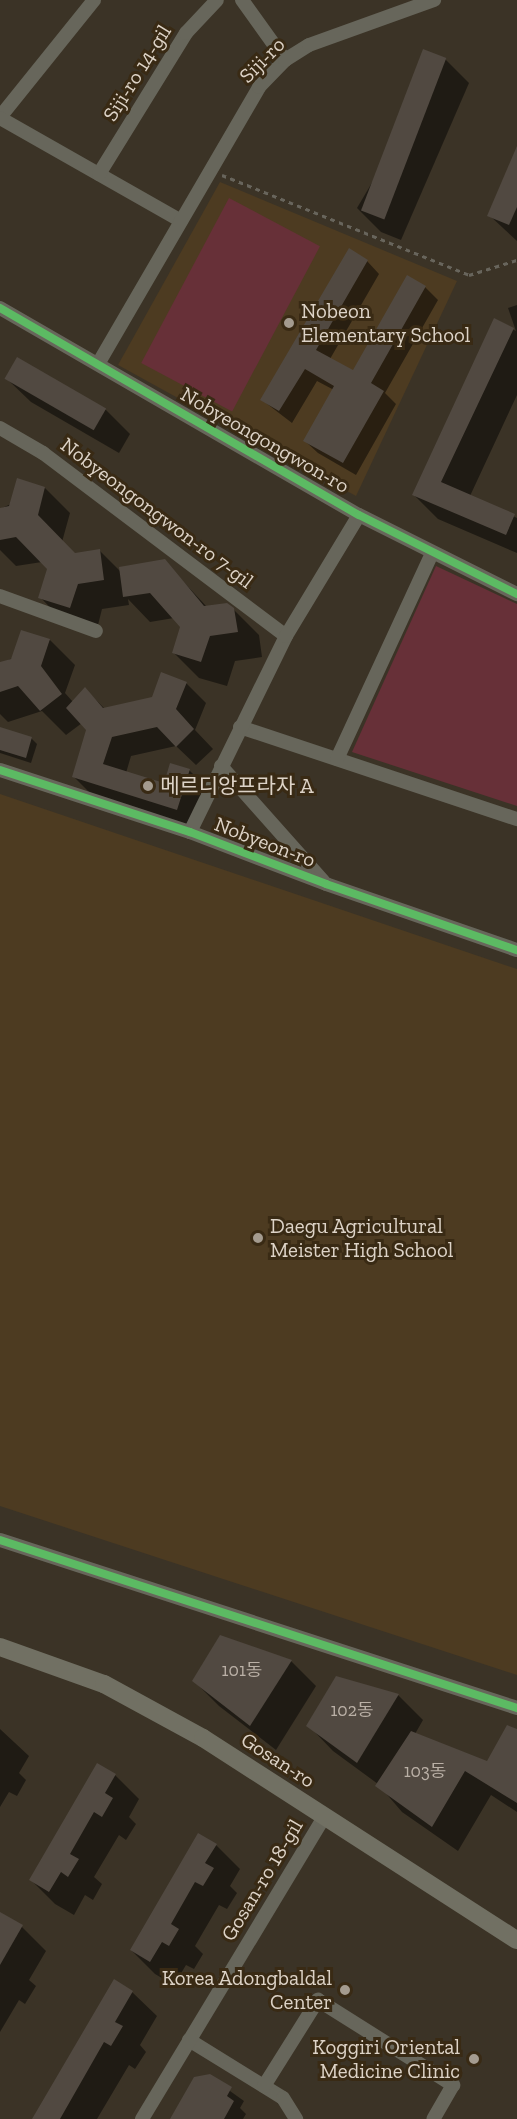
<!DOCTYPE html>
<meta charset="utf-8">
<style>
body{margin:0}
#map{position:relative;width:517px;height:2119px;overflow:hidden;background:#3b3326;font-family:"Zilla Slab","Noto Sans KR",serif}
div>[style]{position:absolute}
.built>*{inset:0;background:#4d3b21}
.green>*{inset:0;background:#673038;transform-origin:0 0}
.shadow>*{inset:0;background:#0007}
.building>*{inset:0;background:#514941;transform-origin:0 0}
.path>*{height:3px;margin-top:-1.5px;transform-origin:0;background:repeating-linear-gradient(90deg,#68655c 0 4.5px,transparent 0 9px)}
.street>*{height:14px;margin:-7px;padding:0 7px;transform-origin:7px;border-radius:7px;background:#67665b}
.secondary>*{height:18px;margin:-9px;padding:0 9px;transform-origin:9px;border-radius:9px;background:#717063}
.cycleway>*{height:8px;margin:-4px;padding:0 4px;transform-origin:4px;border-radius:4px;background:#5cba63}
.dots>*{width:16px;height:16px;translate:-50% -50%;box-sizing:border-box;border:3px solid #392a14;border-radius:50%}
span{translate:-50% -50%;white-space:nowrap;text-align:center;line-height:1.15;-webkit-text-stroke:6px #392a14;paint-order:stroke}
.number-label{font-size:18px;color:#bab0a6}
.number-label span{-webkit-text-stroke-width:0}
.street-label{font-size:21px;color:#ddd3c7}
.poi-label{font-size:21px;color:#ddd3c7}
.left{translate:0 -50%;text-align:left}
.right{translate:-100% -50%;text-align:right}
</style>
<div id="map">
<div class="built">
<i style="clip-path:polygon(220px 182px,457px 281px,356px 496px,118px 365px)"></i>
<i style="clip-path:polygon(0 794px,517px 969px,517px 1675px,0 1506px)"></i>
</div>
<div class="green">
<i style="left:229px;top:198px;width:103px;height:187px;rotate:28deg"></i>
<i style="clip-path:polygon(436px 566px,517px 604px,517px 806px,352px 752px)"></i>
</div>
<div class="shadow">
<i style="clip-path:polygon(445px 59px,469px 83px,401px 240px,381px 232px,357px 208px)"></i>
<i style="clip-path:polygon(517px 150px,517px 241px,489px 215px)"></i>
<i style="clip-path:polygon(367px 261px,379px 274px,330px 359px,354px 372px,425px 287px,438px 300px,385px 393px,396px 404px,356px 475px,318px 453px,305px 441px,334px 390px,317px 381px,292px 423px,262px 400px)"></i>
<i style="clip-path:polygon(517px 305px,517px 395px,470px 496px,517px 518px,517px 553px,438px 519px,414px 495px,495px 320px,516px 331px,508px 308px)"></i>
<i style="clip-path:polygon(6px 378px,106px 410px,130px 434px,119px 453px,31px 402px)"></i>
<i style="clip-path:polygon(45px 488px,70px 513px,62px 542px,75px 554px,99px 550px,121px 572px,164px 561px,207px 607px,233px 609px,259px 635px,262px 657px,235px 661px,227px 686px,199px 678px,174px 653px,182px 627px,174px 618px,150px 622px,128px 599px,129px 605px,102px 609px,96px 633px,65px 623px,40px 597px,49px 568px,42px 562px,16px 566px,0 550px,0 509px)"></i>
<i style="clip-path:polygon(50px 640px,75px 665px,65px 693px,73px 702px,85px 689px,105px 709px,153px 699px,186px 683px,206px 703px,195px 730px,213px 749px,196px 765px,176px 746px,131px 756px,126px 773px,165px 785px,189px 770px,209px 790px,196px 828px,93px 796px,74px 777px,87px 729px,82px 723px,66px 735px,42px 711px,8px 722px,0 714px,0 664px)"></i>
<i style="clip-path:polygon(0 729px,31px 738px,37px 744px,31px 763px,0 753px)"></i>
<i style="clip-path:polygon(291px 1661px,316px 1686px,276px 1750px,219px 1706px,194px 1681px)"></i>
<i style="clip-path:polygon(398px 1695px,423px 1720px,415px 1734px,488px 1763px,517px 1731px,517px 1812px,491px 1795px,458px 1851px,402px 1812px,378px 1784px,333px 1751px,308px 1725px)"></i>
<i style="clip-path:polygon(0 1729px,29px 1756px,19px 1773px,26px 1780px,17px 1796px,9px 1792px,0 1807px)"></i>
<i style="clip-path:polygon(115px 1775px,139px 1799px,129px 1817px,136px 1824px,126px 1840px,119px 1835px,94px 1877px,102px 1884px,93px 1900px,85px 1895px,74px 1915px,55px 1904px,31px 1880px)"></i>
<i style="clip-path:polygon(216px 1845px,240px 1869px,230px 1886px,237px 1893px,227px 1909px,219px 1905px,195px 1946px,203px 1954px,194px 1969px,186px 1965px,174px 1985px,155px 1974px,131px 1950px)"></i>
<i style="clip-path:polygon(4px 1916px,22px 1927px,46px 1951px,29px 1980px,36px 1986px,25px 2004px,19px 2000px,0 2032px,0 1923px)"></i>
<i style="clip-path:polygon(114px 1981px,132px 1992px,157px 2016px,140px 2045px,146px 2052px,135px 2069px,129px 2065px,97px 2119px,34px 2119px)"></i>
<i style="clip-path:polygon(209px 2076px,244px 2101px,240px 2108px,246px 2114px,243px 2119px,172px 2119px)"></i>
</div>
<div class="building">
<i style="left:423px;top:49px;width:25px;height:173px;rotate:21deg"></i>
<i style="clip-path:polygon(517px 146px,517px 207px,509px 225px,487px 216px)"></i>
<i style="clip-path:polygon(349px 248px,368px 260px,316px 350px,353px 370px,407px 275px,426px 286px,371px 383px,384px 391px,343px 463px,303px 441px,334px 386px,305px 369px,279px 411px,260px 400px)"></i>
<i style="clip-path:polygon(494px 318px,514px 328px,441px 482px,515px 514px,506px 535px,412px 495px)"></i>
<i style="left:17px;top:357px;width:103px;height:25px;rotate:30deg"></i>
<i style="clip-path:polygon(17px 478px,45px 487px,38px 515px,75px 553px,100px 549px,104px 580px,78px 584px,70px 608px,38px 598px,47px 569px,16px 537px,0 540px,0 508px,9px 506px)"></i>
<i style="clip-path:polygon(165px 559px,204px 606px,227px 603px,234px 608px,238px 632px,210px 636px,201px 662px,172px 653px,180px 627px,150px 593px,123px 597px,119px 567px)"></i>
<i style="clip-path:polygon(21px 630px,50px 639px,41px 666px,62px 694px,40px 711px,18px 686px,0 692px,0 662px,11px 659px)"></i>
<i style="clip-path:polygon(161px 672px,187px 682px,176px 709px,194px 729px,176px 747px,157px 727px,112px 737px,103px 764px,164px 783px,170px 763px,190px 769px,177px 810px,72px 777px,86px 730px,66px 708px,85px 687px,103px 708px,152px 697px)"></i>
<i style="clip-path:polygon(0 727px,32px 737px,26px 758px,0 750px)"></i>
<i style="clip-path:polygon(220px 1635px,292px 1660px,250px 1726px,192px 1681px)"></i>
<i style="clip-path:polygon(336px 1676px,399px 1694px,357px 1763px,306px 1726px)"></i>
<i style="clip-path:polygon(507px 1725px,517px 1729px,517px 1803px,465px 1771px,432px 1827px,375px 1786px,411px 1731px,487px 1761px)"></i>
<i style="clip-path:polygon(97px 1763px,116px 1774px,105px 1793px,113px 1798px,102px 1817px,94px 1812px,70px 1854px,79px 1859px,68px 1877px,61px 1872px,49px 1892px,29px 1880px)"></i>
<i style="clip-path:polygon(198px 1833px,217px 1844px,205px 1863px,214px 1868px,203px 1886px,195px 1882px,171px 1924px,179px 1929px,169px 1946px,162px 1942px,150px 1962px,130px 1950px)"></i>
<i style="clip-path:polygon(0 1912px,23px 1925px,0 1965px)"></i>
<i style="clip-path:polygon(114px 1979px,133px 1991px,115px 2022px,123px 2026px,111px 2046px,104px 2042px,60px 2119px,32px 2119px)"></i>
<i style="clip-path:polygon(210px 2074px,232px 2087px,227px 2096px,234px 2101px,224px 2119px,170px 2119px,194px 2077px)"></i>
</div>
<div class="path">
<i style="left:222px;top:175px;width:266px;rotate:22deg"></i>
<i style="left:469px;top:275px;width:50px;rotate:-17.4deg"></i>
</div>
<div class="street">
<i style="left:242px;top:0;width:74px;rotate:54.4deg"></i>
<i style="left:0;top:117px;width:150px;rotate:-51.2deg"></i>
<i style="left:0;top:118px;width:208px;rotate:29.6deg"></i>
<i style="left:99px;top:174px;width:166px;rotate:-58.3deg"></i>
<i style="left:186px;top:33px;width:45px;rotate:-46.8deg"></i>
<i style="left:0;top:308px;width:414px;rotate:30deg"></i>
<i style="left:359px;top:515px;width:177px;rotate:26.6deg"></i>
<i style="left:98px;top:364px;width:320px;rotate:-59.8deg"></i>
<i style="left:259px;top:87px;width:37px;rotate:-46deg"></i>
<i style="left:285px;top:60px;width:28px;rotate:-32deg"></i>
<i style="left:309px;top:45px;width:133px;rotate:-19.8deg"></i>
<i style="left:0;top:428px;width:50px;rotate:30.2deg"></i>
<i style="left:43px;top:453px;width:304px;rotate:37deg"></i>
<i style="left:0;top:596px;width:102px;rotate:20deg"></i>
<i style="left:240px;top:727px;width:292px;rotate:18.4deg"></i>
<i style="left:337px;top:759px;width:227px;rotate:-65.2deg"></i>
<i style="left:221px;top:766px;width:154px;rotate:48.4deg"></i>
<i style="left:0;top:770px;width:200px;rotate:18.1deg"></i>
<i style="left:190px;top:832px;width:146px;rotate:20.9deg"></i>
<i style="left:326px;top:884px;width:202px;rotate:19.1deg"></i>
<i style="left:190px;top:832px;width:218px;rotate:-63.9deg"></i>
<i style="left:286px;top:636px;width:141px;rotate:-58.9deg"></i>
<i style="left:0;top:1540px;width:544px;rotate:18deg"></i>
<i style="left:189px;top:2040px;width:110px;rotate:31.7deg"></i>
<i style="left:283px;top:2098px;width:25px;rotate:58deg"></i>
<i style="left:264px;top:2086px;width:102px;rotate:-57.9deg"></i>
<i style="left:318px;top:2000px;width:160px;rotate:32.2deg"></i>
<i style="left:453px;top:2085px;width:39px;rotate:120deg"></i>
<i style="left:142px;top:2119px;width:353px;rotate:-58.9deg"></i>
</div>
<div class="secondary">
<i style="left:0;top:1647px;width:110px;rotate:19.6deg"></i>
<i style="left:104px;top:1684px;width:113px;rotate:28.6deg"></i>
<i style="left:203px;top:1738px;width:373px;rotate:32.8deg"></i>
</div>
<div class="cycleway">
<i style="left:0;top:308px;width:414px;rotate:30deg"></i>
<i style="left:359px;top:515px;width:177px;rotate:26.6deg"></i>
<i style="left:0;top:770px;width:200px;rotate:18.1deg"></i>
<i style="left:190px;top:832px;width:146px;rotate:20.9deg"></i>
<i style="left:326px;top:884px;width:202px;rotate:19.1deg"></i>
<i style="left:0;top:1540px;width:544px;rotate:18deg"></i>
</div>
<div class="dots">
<i style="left:289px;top:323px;background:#a49b8f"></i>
<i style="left:148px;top:786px;background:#a49b8f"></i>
<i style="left:258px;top:1238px;background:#a49b8f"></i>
<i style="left:345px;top:1990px;background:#a49b8f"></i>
<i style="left:474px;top:2059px;background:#a49b8f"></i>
</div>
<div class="number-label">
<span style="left:242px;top:1670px">101동</span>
<span style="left:352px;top:1710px">102동</span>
<span style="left:425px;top:1771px">103동</span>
</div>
<div class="street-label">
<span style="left:262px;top:60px;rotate:-45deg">Siji-ro</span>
<span style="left:137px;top:73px;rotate:-58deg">Siji-ro 14-gil</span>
<span style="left:265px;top:440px;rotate:30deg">Nobyeongongwon-ro</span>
<span style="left:157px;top:513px;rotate:37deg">Nobyeongongwon-ro 7-gil</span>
<span style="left:265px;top:842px;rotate:21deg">Nobyeon-ro</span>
<span style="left:278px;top:1760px;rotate:33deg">Gosan-ro</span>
<span style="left:262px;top:1880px;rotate:-59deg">Gosan-ro 18-gil</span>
</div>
<div class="poi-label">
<span class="left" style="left:301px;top:323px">Nobeon<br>Elementary School</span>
<span class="left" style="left:160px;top:786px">메르디앙프라자 A</span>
<span class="left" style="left:270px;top:1238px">Daegu Agricultural<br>Meister High School</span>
<span class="right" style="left:332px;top:1990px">Korea Adongbaldal<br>Center</span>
<span class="right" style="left:460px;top:2059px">Koggiri Oriental<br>Medicine Clinic</span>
</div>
</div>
